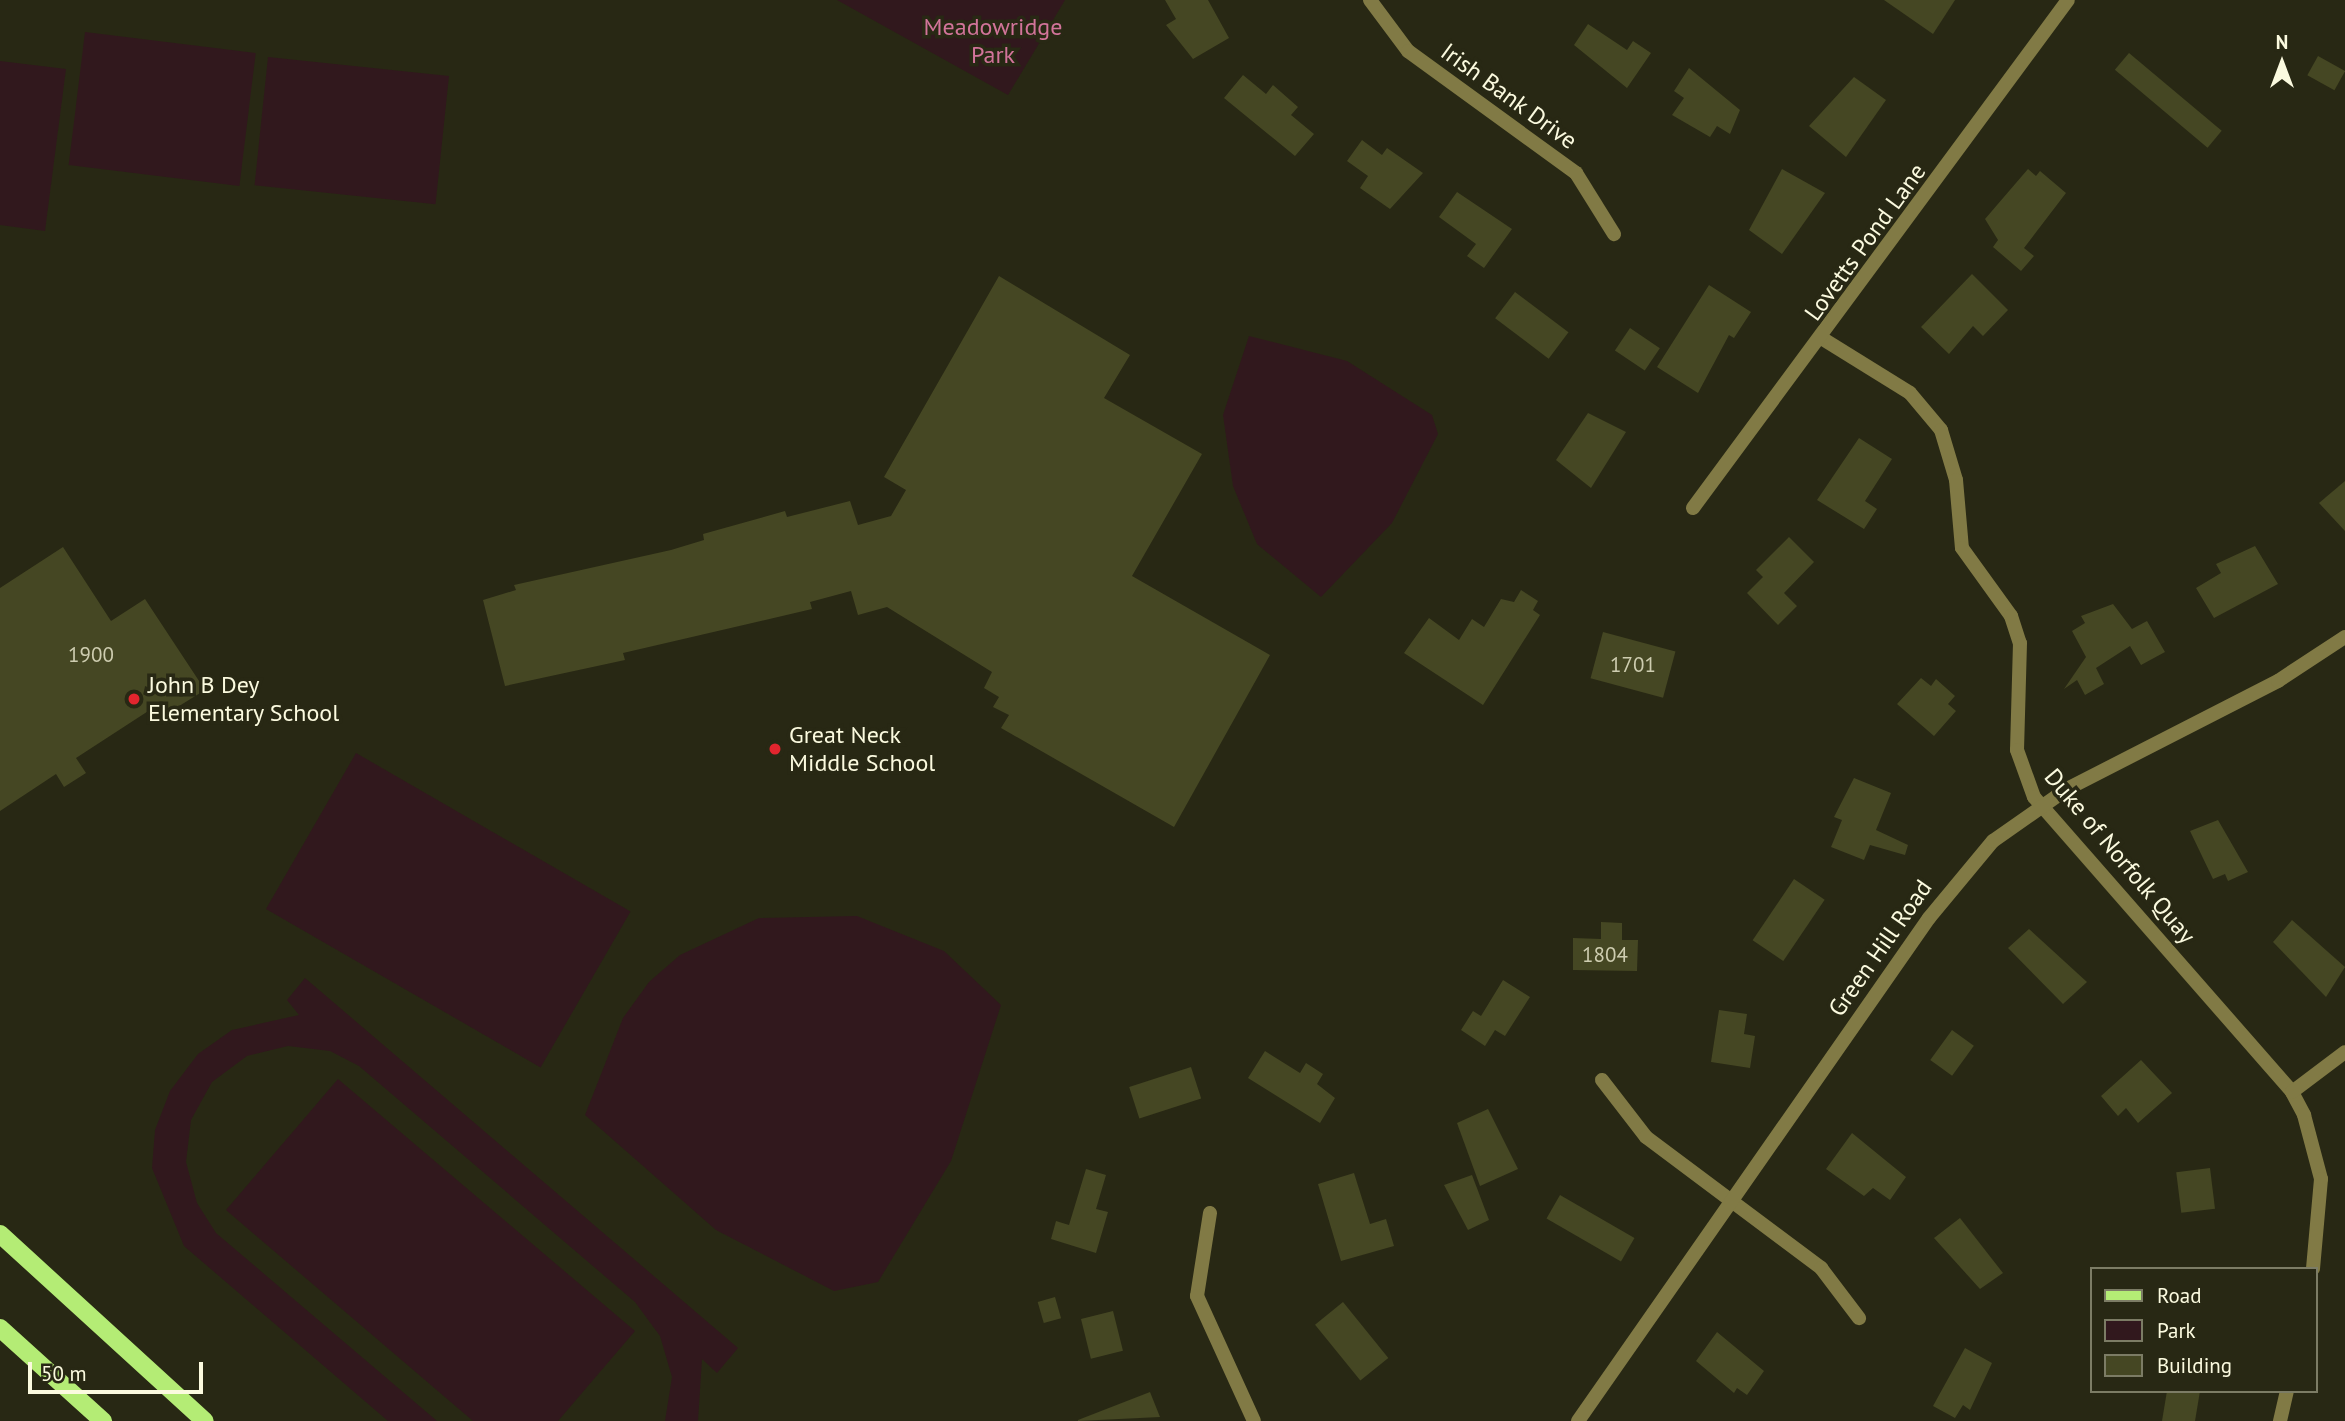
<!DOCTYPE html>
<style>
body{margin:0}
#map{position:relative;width:2345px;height:1421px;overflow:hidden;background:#282814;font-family:"PT Sans",sans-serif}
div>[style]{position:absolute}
.green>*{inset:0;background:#31181d;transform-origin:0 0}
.building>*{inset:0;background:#454723;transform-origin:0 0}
.minor>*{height:14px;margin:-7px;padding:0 7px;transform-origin:7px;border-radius:7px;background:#817a45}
.primary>*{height:18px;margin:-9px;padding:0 9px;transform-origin:9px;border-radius:9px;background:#b4ec75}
.dots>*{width:19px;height:19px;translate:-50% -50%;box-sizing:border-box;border:4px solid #282814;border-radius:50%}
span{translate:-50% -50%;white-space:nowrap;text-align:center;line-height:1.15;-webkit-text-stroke:7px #282814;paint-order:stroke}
.number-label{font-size:21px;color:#cecdb0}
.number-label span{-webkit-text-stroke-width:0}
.park-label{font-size:24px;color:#d2749a}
.street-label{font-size:24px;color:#fbfadf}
.poi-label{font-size:24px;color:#fbfadf}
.left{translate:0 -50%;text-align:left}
.legend{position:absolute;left:2090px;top:1267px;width:228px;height:126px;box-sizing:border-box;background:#282814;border:2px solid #7c7c65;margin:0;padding:9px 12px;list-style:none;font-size:21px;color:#fbfadf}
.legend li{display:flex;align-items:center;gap:14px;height:35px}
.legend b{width:35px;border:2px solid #7c7c65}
.north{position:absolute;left:2247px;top:28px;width:70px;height:70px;-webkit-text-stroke:5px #282814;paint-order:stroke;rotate:0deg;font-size:19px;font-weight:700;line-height:28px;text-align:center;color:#fbfadf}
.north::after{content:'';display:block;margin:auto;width:24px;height:32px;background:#fbfadf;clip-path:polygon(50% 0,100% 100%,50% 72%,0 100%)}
.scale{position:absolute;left:28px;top:1362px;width:175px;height:32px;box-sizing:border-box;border:4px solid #fbfadf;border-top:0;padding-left:9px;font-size:21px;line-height:24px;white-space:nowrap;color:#fbfadf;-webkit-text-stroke:5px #282814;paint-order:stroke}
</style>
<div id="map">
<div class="green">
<i style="clip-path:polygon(837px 0,1065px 0,1008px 95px)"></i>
<i style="left:85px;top:32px;width:172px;height:134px;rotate:7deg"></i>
<i style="left:268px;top:57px;width:182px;height:129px;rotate:6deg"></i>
<i style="clip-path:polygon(0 61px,66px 69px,45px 231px,0 225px)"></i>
<i style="clip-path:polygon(1249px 336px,1347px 361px,1432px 415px,1438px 434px,1392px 523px,1321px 597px,1257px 544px,1233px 486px,1223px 415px)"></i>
<i style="left:356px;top:753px;width:317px;height:180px;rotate:30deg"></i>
<i style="clip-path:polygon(857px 916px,944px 951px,1001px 1005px,951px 1161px,878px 1282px,834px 1291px,716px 1230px,585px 1115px,623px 1018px,649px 982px,680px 955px,759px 918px)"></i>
<i style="clip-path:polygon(305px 978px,738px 1348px,717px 1373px,702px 1359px,698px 1421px,665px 1421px,672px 1377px,660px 1336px,635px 1302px,359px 1066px,330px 1051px,288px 1046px,247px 1056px,212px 1082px,191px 1120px,186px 1162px,197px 1203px,216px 1233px,437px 1421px,388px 1421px,184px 1246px,152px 1168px,155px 1130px,170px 1091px,198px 1054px,232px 1030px,299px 1015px,287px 1000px)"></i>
<i style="clip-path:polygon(338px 1079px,635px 1331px,558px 1421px,473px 1421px,226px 1210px)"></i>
</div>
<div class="building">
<i style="clip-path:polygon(1165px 0,1208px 0,1229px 38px,1193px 59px,1166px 25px,1176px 19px)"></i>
<i style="clip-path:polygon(1884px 0,1955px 0,1933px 34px)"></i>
<i style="clip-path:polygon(1588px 24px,1627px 50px,1633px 41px,1651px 53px,1627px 88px,1574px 45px)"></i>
<i style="left:2129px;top:53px;width:121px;height:22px;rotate:40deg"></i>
<i style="left:2318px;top:56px;width:31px;height:22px;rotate:29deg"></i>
<i style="clip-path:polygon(1689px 68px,1740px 110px,1730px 134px,1717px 126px,1710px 137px,1672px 115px,1684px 98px,1674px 91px)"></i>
<i style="clip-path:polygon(1243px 75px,1266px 94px,1273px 85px,1298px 107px,1291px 115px,1314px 134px,1295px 156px,1224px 98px)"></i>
<i style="clip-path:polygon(1854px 77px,1886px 100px,1846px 157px,1809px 126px)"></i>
<i style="clip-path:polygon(1362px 140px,1382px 155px,1387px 148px,1423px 173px,1390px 209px,1360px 188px,1368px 176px,1347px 161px)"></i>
<i style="clip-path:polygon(1782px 169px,1825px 193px,1782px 254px,1749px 230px)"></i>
<i style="clip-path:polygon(2028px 169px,2036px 176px,2040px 171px,2066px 193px,2024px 248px,2034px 256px,2021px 271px,1993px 247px,1998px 240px,1985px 219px)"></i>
<i style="clip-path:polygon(1457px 192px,1512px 229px,1484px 268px,1467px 256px,1476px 244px,1439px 217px)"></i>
<i style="clip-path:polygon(1972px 274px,2008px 310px,1983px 336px,1973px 326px,1949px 354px,1921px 327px)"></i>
<i style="clip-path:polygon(999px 276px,1130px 355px,1104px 398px,1202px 454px,1132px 576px,1270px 655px,1174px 827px,1001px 728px,1009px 715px,993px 707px,999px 697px,984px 688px,992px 672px,887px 607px,858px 615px,851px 591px,810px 602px,812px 609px,623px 653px,625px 660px,505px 686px,483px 600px,516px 590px,514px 585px,671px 550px,704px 540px,703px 534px,785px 511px,787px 517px,850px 501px,858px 525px,891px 516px,906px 490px,884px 477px)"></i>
<i style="clip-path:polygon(1709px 285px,1751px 312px,1734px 338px,1729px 335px,1698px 393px,1657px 367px)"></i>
<i style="left:1515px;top:292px;width:67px;height:33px;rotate:37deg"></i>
<i style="left:1630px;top:328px;width:36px;height:27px;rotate:34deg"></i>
<i style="clip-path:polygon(1588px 413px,1626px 432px,1591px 488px,1556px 460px)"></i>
<i style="clip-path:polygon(1859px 438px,1892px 459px,1865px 501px,1877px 509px,1864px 529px,1817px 500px)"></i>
<i style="clip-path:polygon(2345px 481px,2345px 531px,2319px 503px)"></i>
<i style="clip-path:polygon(1789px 537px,1814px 562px,1784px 593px,1797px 606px,1778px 625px,1747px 593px,1763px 577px,1756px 570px)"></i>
<i style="clip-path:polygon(2255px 546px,2278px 584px,2214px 618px,2196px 588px,2221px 573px,2216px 564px)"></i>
<i style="clip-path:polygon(63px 547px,111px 621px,145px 599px,205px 690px,163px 716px,156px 706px,76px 758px,86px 773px,64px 787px,56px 774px,0 811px,0 588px)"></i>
<i style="clip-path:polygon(1521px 590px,1538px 601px,1533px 610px,1540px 615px,1483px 705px,1404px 653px,1429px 618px,1459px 640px,1472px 619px,1484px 627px,1501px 599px,1514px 602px)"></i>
<i style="clip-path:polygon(2113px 604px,2132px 629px,2147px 621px,2165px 652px,2141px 665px,2130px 646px,2096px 668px,2104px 684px,2085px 695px,2077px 680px,2064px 689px,2086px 657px,2072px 631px,2085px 623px,2081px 616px)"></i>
<i style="left:1603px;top:632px;width:75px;height:48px;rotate:15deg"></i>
<i style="clip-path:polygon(1921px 678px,1931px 686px,1936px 679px,1955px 696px,1948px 704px,1956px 711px,1934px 736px,1897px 704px)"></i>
<i style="clip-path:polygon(1854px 778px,1891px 793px,1876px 830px,1908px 845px,1905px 855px,1870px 845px,1864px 860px,1831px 847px,1842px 820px,1834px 817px)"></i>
<i style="clip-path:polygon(2218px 820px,2248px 872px,2228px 881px,2225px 874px,2213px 879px,2190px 831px)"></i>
<i style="left:1794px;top:879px;width:37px;height:74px;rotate:34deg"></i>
<i style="clip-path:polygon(2292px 920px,2345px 967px,2326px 997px,2273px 942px)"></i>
<i style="clip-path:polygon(1601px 922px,1622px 923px,1622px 940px,1638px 940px,1637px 971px,1573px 970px,1573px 938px,1601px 939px)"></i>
<i style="clip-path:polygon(2029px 929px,2087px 982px,2063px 1004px,2008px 948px)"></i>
<i style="clip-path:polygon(1503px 980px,1530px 997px,1505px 1036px,1495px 1030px,1485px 1046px,1461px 1030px,1473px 1011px,1481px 1016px)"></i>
<i style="clip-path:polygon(1719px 1010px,1747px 1014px,1744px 1034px,1755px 1036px,1750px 1068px,1711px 1062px)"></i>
<i style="left:1952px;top:1030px;width:27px;height:37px;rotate:36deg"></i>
<i style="clip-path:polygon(1265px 1051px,1300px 1073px,1306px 1063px,1323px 1074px,1317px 1084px,1335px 1098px,1320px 1123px,1248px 1078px)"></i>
<i style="clip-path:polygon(2141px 1060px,2172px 1093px,2138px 1123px,2126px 1108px,2118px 1116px,2101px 1096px)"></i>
<i style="left:1191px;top:1067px;width:33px;height:65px;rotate:72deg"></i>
<i style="clip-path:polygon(1488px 1109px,1518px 1169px,1480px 1186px,1457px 1123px)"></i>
<i style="clip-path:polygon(1852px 1133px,1906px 1177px,1890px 1200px,1873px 1188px,1864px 1196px,1826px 1169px)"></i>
<i style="left:2210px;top:1168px;width:41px;height:34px;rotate:83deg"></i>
<i style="clip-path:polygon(1086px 1169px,1106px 1175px,1096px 1209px,1108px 1212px,1096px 1253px,1051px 1239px,1056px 1221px,1069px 1225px)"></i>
<i style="clip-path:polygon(1354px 1173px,1370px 1224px,1386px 1219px,1394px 1246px,1341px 1261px,1318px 1184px)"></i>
<i style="clip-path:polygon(1472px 1175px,1489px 1220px,1468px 1230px,1444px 1185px)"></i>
<i style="left:1560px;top:1195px;width:86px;height:27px;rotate:30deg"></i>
<i style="clip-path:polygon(1960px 1218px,2003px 1273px,1980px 1289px,1934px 1238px)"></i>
<i style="left:1055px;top:1297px;width:22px;height:18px;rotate:74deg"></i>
<i style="left:1343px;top:1302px;width:72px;height:36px;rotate:51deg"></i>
<i style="left:1113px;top:1311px;width:41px;height:33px;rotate:76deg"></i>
<i style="clip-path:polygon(1717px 1332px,1764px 1371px,1747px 1395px,1737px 1388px,1734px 1393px,1696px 1361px)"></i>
<i style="clip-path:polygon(1965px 1348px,1992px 1363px,1970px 1410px,1963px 1405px,1955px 1418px,1933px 1406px)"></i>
<i style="clip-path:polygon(2167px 1391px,2200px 1391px,2195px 1421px,2162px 1421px)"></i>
<i style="clip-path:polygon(1150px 1392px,1160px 1417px,1078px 1421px,1078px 1420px)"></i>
</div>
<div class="minor">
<i style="left:1370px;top:0;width:64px;rotate:53.3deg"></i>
<i style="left:1408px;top:51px;width:208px;rotate:36deg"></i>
<i style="left:1576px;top:173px;width:72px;rotate:58.1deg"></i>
<i style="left:1823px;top:339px;width:102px;rotate:31.8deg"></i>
<i style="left:1910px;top:393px;width:48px;rotate:50deg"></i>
<i style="left:1941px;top:430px;width:52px;rotate:73.3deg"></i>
<i style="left:1956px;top:480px;width:68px;rotate:85deg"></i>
<i style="left:1962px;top:548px;width:84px;rotate:54.2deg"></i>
<i style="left:2011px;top:616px;width:28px;rotate:72deg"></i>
<i style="left:2020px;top:643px;width:107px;rotate:91.6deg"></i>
<i style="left:2017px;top:750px;width:50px;rotate:70.1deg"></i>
<i style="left:2034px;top:797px;width:392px;rotate:48.8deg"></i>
<i style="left:2292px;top:1092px;width:26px;rotate:62deg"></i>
<i style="left:2304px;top:1115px;width:66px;rotate:75.1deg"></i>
<i style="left:2321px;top:1179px;width:90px;rotate:95.1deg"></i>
<i style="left:1693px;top:508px;width:631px;rotate:-53.57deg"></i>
<i style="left:1602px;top:1080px;width:72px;rotate:52.3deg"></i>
<i style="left:1646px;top:1137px;width:219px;rotate:36.8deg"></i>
<i style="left:1821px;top:1268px;width:63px;rotate:52.8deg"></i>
<i style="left:2292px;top:1092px;width:66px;rotate:-37deg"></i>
<i style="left:1210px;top:1213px;width:84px;rotate:98.9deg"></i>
<i style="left:1197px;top:1296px;width:137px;rotate:65.5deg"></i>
<i style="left:1578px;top:1421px;width:613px;rotate:-55.09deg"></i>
<i style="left:1929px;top:918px;width:100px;rotate:-50.3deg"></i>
<i style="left:1993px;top:841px;width:90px;rotate:-35.1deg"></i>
<i style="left:2067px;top:789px;width:237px;rotate:-27.1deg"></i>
<i style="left:2278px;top:681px;width:80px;rotate:-33.3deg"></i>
<i style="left:2280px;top:1421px;width:31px;rotate:-77deg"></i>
</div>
<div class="primary">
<i style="left:0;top:1234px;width:277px;rotate:42.4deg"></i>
<i style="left:0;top:1328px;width:139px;rotate:42.1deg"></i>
</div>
<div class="dots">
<i style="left:134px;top:699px;background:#e2252e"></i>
<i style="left:775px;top:749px;background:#e2252e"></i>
</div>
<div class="number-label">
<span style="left:91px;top:655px">1900</span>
<span style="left:1633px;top:665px">1701</span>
<span style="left:1605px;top:955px">1804</span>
</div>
<div class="park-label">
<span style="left:993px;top:41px">Meadowridge<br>Park</span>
</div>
<div class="street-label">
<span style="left:1509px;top:96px;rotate:36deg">Irish Bank Drive</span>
<span style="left:1865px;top:242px;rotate:-54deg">Lovetts Pond Lane</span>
<span style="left:2120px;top:856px;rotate:50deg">Duke of Norfolk Quay</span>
<span style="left:1880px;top:948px;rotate:-55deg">Green Hill Road</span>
</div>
<div class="poi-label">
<span class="left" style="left:148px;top:699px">John B Dey<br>Elementary School</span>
<span class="left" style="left:789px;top:749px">Great Neck<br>Middle School</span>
</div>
<ul class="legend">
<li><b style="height:9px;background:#b4ec75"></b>Road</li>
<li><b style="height:19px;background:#31181d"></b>Park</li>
<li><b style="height:19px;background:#454723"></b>Building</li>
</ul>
<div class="north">N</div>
<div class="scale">50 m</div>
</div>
